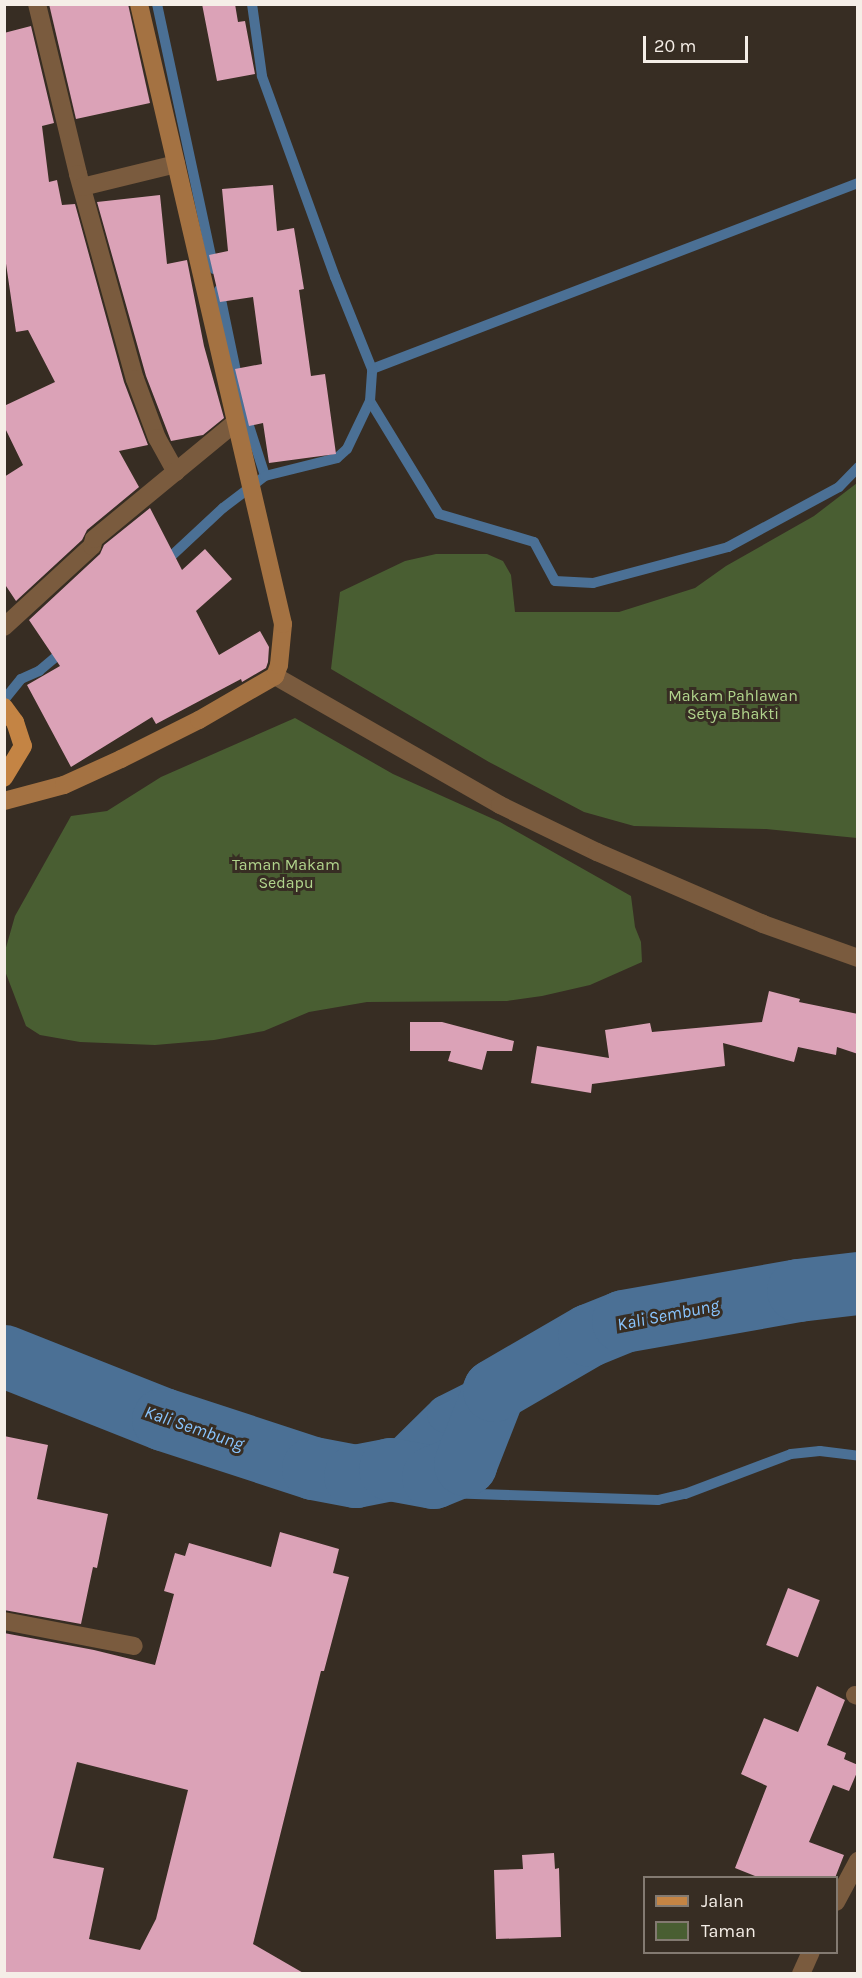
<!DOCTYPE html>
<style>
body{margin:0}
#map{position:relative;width:862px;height:1978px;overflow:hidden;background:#372d23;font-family:Karla,sans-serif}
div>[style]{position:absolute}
.green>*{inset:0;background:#495e32}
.stream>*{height:10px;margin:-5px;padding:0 5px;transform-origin:5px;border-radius:5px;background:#4b7095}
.canal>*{height:38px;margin:-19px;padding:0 19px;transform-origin:19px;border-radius:19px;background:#4b7095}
.river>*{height:63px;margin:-31.5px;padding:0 31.5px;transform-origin:31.5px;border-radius:31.5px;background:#4b7095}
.building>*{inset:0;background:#dba2b7;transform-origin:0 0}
.street>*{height:18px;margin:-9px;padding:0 9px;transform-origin:9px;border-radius:9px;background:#7a5b3e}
.secondary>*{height:18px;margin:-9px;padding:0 9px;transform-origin:9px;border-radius:9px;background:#a47242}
.primary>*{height:18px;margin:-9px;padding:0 9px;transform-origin:9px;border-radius:9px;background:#c48444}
span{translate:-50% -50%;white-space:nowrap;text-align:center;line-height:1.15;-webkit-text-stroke:6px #372d23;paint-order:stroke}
.park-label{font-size:16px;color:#b1d48c}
.water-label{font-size:18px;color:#89c4fd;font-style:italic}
.frame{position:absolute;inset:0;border:6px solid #f5eee7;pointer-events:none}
.legend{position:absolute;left:643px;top:1876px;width:195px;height:78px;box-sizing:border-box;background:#372d23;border:2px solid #837a71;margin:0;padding:8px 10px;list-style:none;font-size:18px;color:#f5eee7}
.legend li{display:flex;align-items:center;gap:12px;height:30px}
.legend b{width:30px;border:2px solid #837a71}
.scale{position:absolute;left:643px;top:36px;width:105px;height:27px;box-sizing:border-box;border:3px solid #f5eee7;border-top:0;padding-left:8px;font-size:18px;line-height:21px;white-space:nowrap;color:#f5eee7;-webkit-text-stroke:4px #372d23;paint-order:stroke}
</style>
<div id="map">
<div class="green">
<i style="clip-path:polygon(857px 483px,857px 838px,766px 829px,634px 826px,584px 812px,489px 762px,331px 669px,340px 592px,405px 561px,436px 554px,487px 554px,503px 561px,511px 575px,515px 612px,619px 612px,695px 588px,726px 566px,814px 516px)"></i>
<i style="clip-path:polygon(295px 718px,393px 774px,500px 822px,631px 896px,635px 927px,641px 942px,642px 962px,590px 985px,542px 996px,507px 1001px,367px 1002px,309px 1012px,264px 1031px,214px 1040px,155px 1045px,80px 1042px,40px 1035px,26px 1026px,5px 971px,5px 951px,15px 916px,71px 816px,107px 811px,161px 777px)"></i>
</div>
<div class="stream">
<i style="left:157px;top:4px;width:271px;rotate:77.9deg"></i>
<i style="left:219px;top:290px;width:123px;rotate:78.2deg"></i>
<i style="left:244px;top:410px;width:69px;rotate:72.3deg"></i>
<i style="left:372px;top:369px;width:520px;rotate:-20.94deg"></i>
<i style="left:370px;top:401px;width:132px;rotate:58.6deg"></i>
<i style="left:439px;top:514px;width:99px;rotate:16.4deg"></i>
<i style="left:534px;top:542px;width:44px;rotate:61.7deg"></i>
<i style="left:555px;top:581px;width:38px;rotate:3deg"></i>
<i style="left:593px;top:583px;width:140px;rotate:-14.9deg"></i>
<i style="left:728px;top:547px;width:126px;rotate:-28.4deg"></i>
<i style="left:839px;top:487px;width:28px;rotate:-46deg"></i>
<i style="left:165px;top:562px;width:79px;rotate:-43deg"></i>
<i style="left:223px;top:508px;width:53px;rotate:-37.3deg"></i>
<i style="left:265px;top:476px;width:74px;rotate:-14deg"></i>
<i style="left:337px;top:458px;width:13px;rotate:-42deg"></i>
<i style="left:347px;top:449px;width:53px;rotate:-64.4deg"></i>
<i style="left:370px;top:401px;width:32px;rotate:-86deg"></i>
<i style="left:372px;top:369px;width:99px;rotate:-111.9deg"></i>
<i style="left:335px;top:277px;width:214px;rotate:-110deg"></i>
<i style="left:262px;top:76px;width:73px;rotate:-97.9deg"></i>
<i style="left:4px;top:700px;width:27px;rotate:-51deg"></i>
<i style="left:21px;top:679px;width:20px;rotate:-24deg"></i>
<i style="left:39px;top:671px;width:34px;rotate:-40deg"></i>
<i style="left:433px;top:1477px;width:14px;rotate:65deg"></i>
<i style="left:439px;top:1490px;width:8px;rotate:23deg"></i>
<i style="left:446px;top:1493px;width:212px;rotate:1.9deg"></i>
<i style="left:658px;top:1500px;width:28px;rotate:-13deg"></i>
<i style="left:685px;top:1494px;width:113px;rotate:-20.7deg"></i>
<i style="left:791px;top:1454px;width:29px;rotate:-6deg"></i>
<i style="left:820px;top:1451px;width:38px;rotate:7deg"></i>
</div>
<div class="canal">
<i style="left:390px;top:1469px;width:78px;rotate:-44.5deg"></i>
<i style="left:446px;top:1414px;width:54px;rotate:-26.6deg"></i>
</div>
<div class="river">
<i style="left:4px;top:1356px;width:171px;rotate:21.6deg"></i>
<i style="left:163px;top:1419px;width:158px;rotate:18.1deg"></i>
<i style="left:313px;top:1468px;width:43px;rotate:10.8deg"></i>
<i style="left:355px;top:1476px;width:36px;rotate:-11deg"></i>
<i style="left:390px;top:1469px;width:44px;rotate:10.5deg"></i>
<i style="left:433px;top:1477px;width:35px;rotate:-22deg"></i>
<i style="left:465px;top:1464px;width:79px;rotate:-68.6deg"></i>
<i style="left:494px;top:1390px;width:110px;rotate:-30.1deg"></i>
<i style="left:589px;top:1335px;width:37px;rotate:-22deg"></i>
<i style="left:623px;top:1321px;width:178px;rotate:-10deg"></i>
<i style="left:798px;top:1290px;width:60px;rotate:-6.7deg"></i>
</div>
<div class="building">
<i style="clip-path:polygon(49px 4px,128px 4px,150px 103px,76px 119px)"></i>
<i style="clip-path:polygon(202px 4px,235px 4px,238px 22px,245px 21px,255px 74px,217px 81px)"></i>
<i style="clip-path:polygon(31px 26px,54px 123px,42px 126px,49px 182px,57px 180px,62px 205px,75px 204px,124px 382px,148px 445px,119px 451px,139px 487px,87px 530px,82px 540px,16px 601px,4px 583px,4px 477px,23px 465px,4px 426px,4px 406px,55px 382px,28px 330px,16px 332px,4px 250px,4px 33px)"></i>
<i style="clip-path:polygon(273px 185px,277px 231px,294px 228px,304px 289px,299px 290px,311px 376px,325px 374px,336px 454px,269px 463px,263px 423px,249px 426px,235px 369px,262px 364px,253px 297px,220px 302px,209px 255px,228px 251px,222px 189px)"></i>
<i style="clip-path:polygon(160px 195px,167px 264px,187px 260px,204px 346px,224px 418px,203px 435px,171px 441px,146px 376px,97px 202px)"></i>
<i style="clip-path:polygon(150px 508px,182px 570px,205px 549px,232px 579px,196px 611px,219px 655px,260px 631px,269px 647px,268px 662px,266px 668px,242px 682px,241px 679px,156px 724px,152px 717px,71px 767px,27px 685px,60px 666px,29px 620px,100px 554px,104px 545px)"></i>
<i style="clip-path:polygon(769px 991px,800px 999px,799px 1002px,858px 1014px,858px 1054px,837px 1047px,836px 1055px,798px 1047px,794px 1062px,723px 1043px,725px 1066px,592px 1084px,591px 1093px,531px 1083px,537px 1046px,609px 1058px,605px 1030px,650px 1023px,652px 1032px,762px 1022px)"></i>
<i style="clip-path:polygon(410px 1022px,442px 1022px,514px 1041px,512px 1051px,487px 1051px,482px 1070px,448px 1061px,451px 1051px,410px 1051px)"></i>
<i style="clip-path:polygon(4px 1436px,48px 1445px,37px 1499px,108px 1514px,97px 1568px,93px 1567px,81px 1624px,4px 1610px)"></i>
<i style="clip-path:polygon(evenodd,280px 1532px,339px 1549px,333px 1573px,349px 1577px,324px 1671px,321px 1671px,253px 1944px,305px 1974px,4px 1974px,4px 1633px,94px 1650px,155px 1665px,174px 1594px,164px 1591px,175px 1553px,185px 1556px,189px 1543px,271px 1567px,280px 1532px,77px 1762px,188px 1790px,156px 1919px,140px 1950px,89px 1939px,104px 1868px,53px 1858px,77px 1762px)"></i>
<i style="left:788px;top:1588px;width:34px;height:61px;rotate:21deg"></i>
<i style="clip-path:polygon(817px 1686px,845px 1700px,827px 1745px,846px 1753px,844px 1759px,858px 1765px,858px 1770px,849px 1791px,833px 1785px,809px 1842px,844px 1855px,835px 1878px,760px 1878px,735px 1868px,767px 1786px,741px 1774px,764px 1718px,798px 1732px)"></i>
<i style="clip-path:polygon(554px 1853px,555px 1869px,559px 1868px,561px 1937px,496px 1939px,494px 1870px,523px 1869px,522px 1855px)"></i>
</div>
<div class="street">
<i style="left:37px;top:4px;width:175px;rotate:76.4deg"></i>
<i style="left:78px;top:174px;width:213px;rotate:74.5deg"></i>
<i style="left:135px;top:379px;width:63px;rotate:69.6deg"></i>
<i style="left:157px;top:438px;width:39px;rotate:61deg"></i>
<i style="left:82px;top:187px;width:97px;rotate:-13.7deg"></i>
<i style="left:4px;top:627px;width:120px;rotate:-42.6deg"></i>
<i style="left:92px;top:546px;width:7px;rotate:-74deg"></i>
<i style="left:94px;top:539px;width:184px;rotate:-39.5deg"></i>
<i style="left:275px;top:676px;width:259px;rotate:29.8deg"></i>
<i style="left:500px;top:805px;width:108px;rotate:25.9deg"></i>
<i style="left:597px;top:852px;width:181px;rotate:23.4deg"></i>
<i style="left:763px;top:924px;width:101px;rotate:19.7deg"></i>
<i style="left:4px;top:1621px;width:132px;rotate:10.9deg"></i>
<i style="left:855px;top:1695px;width:3px;rotate:18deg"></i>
<i style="left:836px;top:1902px;width:47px;rotate:-61.8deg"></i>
<i style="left:801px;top:1974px;width:24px;rotate:-66deg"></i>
</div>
<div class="secondary">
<i style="left:4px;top:801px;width:62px;rotate:-14.9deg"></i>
<i style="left:64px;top:785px;width:63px;rotate:-24.5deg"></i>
<i style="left:121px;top:759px;width:87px;rotate:-26.6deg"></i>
<i style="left:199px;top:720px;width:88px;rotate:-30.1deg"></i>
<i style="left:275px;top:676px;width:12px;rotate:-70deg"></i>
<i style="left:279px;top:665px;width:41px;rotate:-84.4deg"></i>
<i style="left:283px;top:624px;width:637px;rotate:-103.08deg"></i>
</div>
<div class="primary">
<i style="left:4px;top:707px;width:19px;rotate:54deg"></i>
<i style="left:15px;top:722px;width:25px;rotate:72deg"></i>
<i style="left:23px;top:746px;width:37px;rotate:121deg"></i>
</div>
<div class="park-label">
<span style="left:733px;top:705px">Makam Pahlawan<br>Setya Bhakti</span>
<span style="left:286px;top:874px">Taman Makam<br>Sedapu</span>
</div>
<div class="water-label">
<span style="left:668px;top:1315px;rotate:-11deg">Kali Sembung</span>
<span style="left:194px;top:1428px;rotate:19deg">Kali Sembung</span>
</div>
<div class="frame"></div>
<ul class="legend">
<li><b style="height:8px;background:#c48444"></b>Jalan</li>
<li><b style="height:16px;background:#495e32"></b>Taman</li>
</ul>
<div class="scale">20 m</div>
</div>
